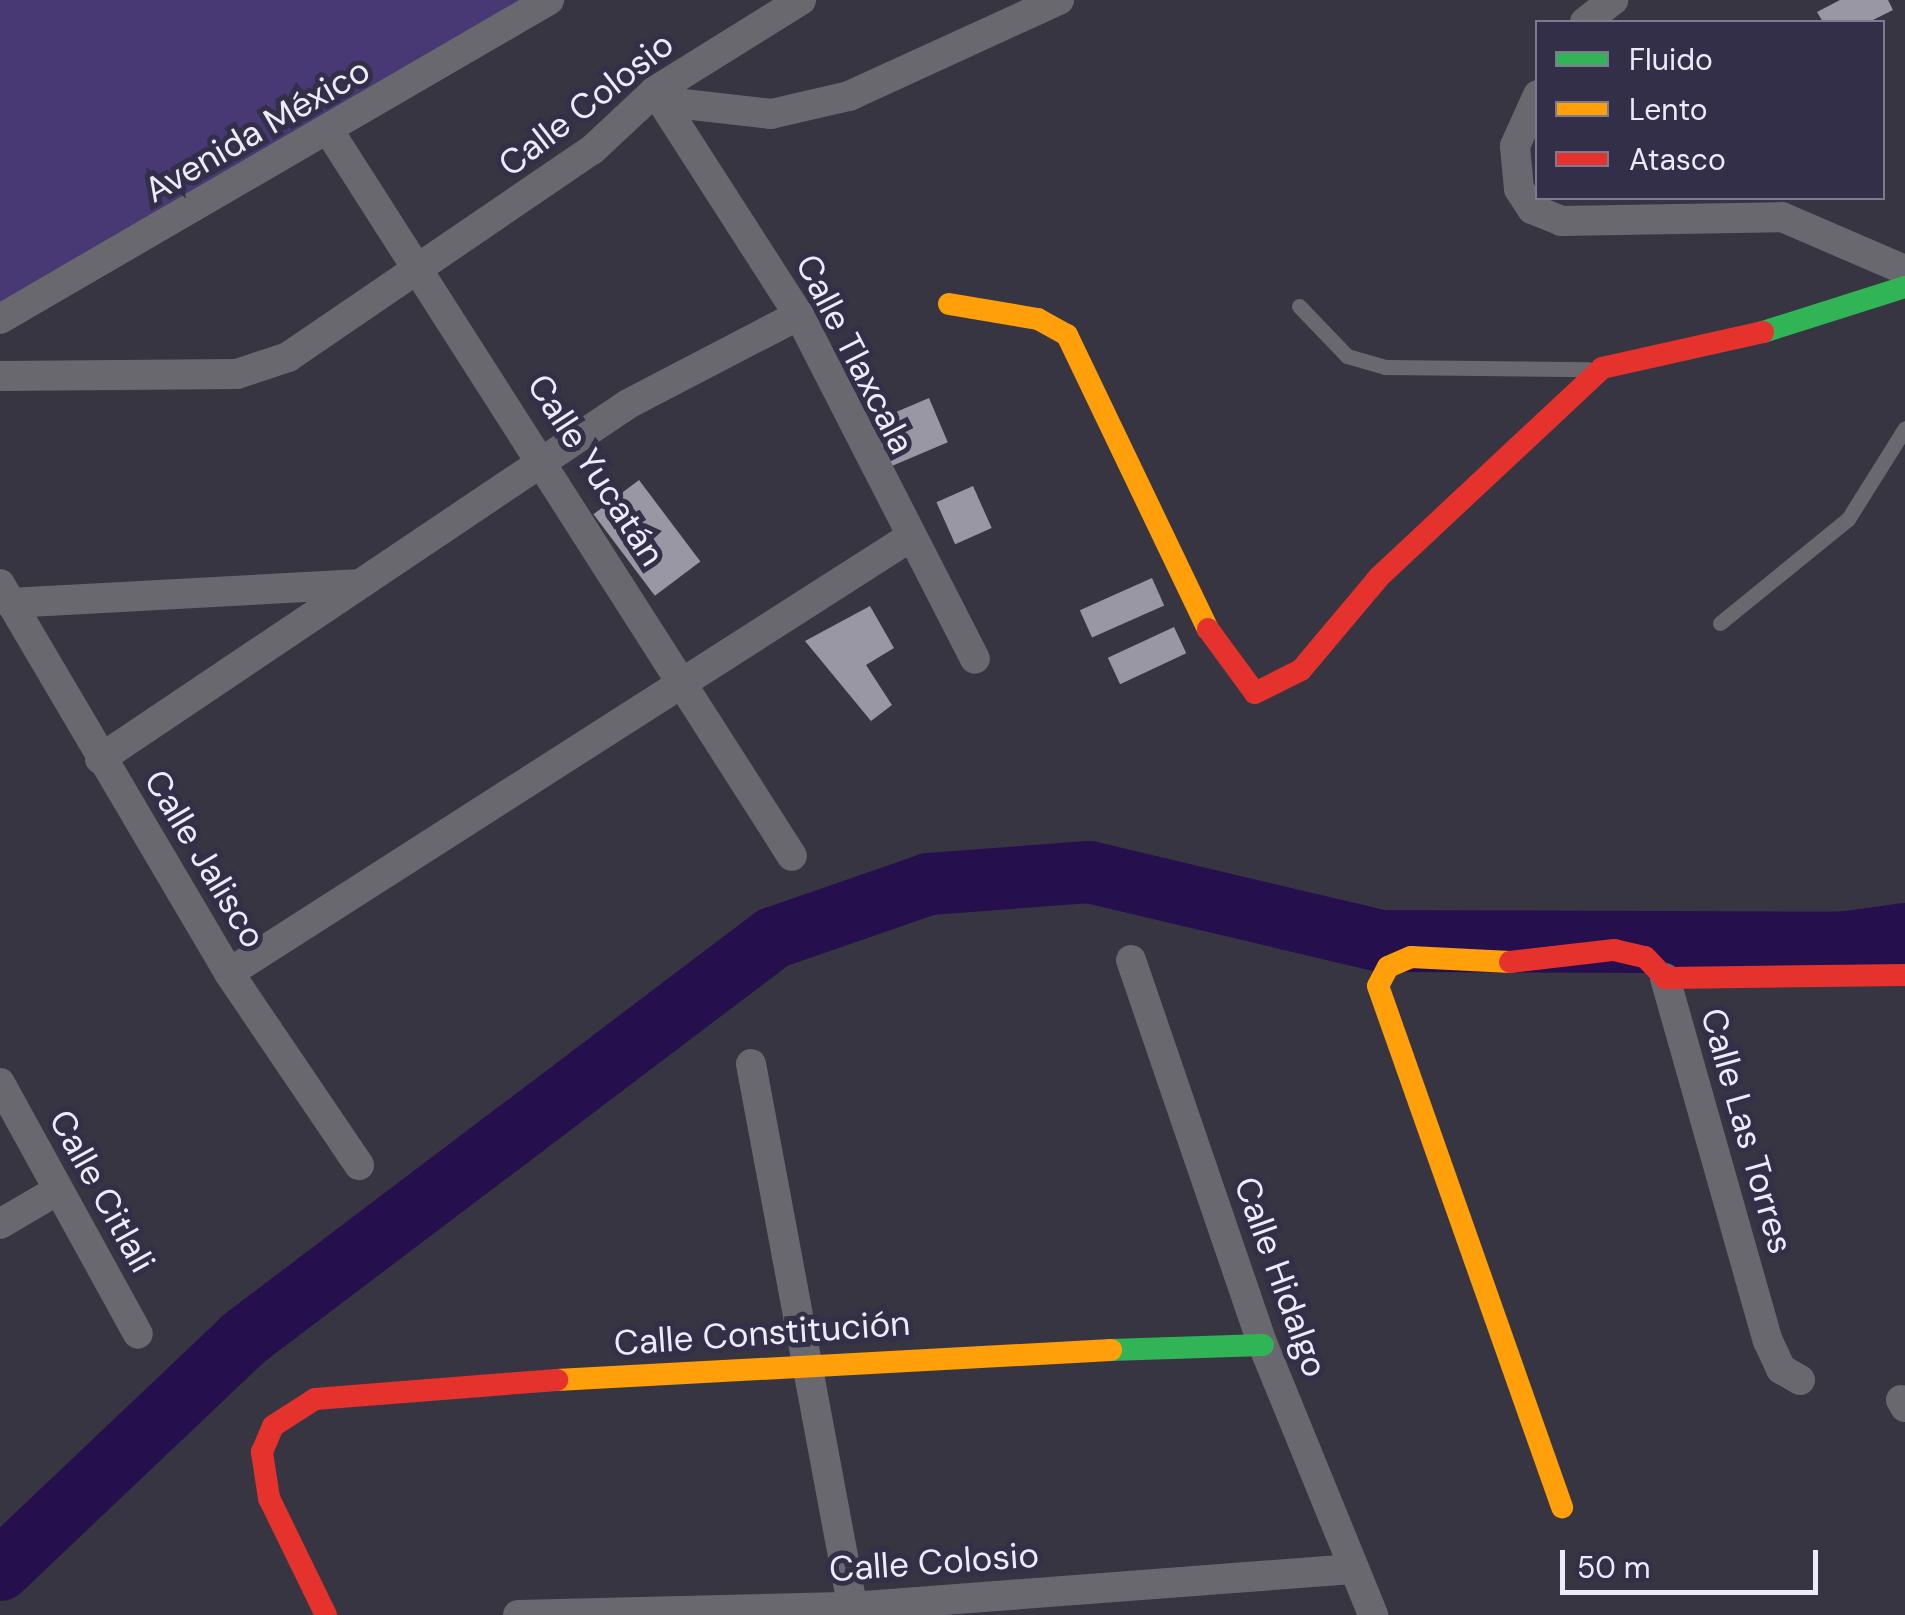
<!DOCTYPE html>
<meta charset="utf-8">
<style>
body{margin:0}
#map{position:relative;width:1905px;height:1615px;overflow:hidden;background:#383542;font-family:"DM Sans",sans-serif}
div>[style]{position:absolute}
.green>*{inset:0;background:#483975}
.river>*{height:62px;margin:-31px;padding:0 31px;transform-origin:31px;border-radius:31px;background:#260f4d}
.building>*{inset:0;background:#9997a3;transform-origin:0 0}
.lane>*{height:15px;margin:-7.5px;padding:0 7.5px;transform-origin:7.5px;border-radius:7.5px;background:#69686e}
.street>*{height:30px;margin:-15px;padding:0 15px;transform-origin:15px;border-radius:15px;background:#69686e}
.fast>*{height:22px;margin:-11px;padding:0 11px;transform-origin:11px;border-radius:11px;background:#30b455}
.slow>*{height:22px;margin:-11px;padding:0 11px;transform-origin:11px;border-radius:11px;background:#ff9f0a}
.jam>*{height:22px;margin:-11px;padding:0 11px;transform-origin:11px;border-radius:11px;background:#e5322d}
span{translate:-50% -50%;white-space:nowrap;text-align:center;line-height:1.15;-webkit-text-stroke:10px #342f48;paint-order:stroke}
.street-label{font-size:35px;color:#edebfb}
.legend{position:absolute;left:1535px;top:20px;width:350px;height:180px;box-sizing:border-box;background:#342f48;border:2px solid #7e7a90;margin:0;padding:12px 18px;list-style:none;font-size:30px;color:#edebfb}
.legend li{display:flex;align-items:center;gap:20px;height:50px}
.legend b{width:50px;border:2px solid #7e7a90}
.scale{position:absolute;left:1560px;top:1550px;width:258px;height:45px;box-sizing:border-box;border:5px solid #edebfb;border-top:0;padding-left:12px;font-size:30px;line-height:35px;white-space:nowrap;color:#edebfb;-webkit-text-stroke:8px #342f48;paint-order:stroke}
</style>
<div id="map">
<div class="green">
<i style="clip-path:polygon(0 0,549px 0,0 319px)"></i>
</div>
<div class="river">
<i style="left:0;top:1570px;width:335px;rotate:-43.5deg"></i>
<i style="left:243px;top:1339px;width:665px;rotate:-37.11deg"></i>
<i style="left:773px;top:938px;width:165px;rotate:-19.1deg"></i>
<i style="left:929px;top:884px;width:160px;rotate:-4.3deg"></i>
<i style="left:1089px;top:872px;width:300px;rotate:13.3deg"></i>
<i style="left:1381px;top:941px;width:459px;rotate:0.2deg"></i>
<i style="left:1840px;top:943px;width:66px;rotate:-7.9deg"></i>
</div>
<div class="building">
<i style="clip-path:polygon(1840px 0,1888px 0,1893px 10px,1869px 22px,1823px 22px,1817px 12px)"></i>
<i style="left:929px;top:398px;width:48px;height:62px;rotate:67deg"></i>
<i style="left:639px;top:480px;width:102px;height:57px;rotate:53deg"></i>
<i style="left:973px;top:486px;width:46px;height:40px;rotate:66deg"></i>
<i style="left:1152px;top:578px;width:30px;height:79px;rotate:66deg"></i>
<i style="clip-path:polygon(870px 606px,894px 648px,866px 665px,892px 705px,871px 721px,805px 641px)"></i>
<i style="left:1174px;top:627px;width:29px;height:73px;rotate:65deg"></i>
</div>
<div class="lane">
<i style="left:1299px;top:306px;width:69px;rotate:46.2deg"></i>
<i style="left:1347px;top:356px;width:40px;rotate:16deg"></i>
<i style="left:1385px;top:367px;width:203px;rotate:0.6deg"></i>
<i style="left:1720px;top:623px;width:165px;rotate:-39.1deg"></i>
<i style="left:1848px;top:519px;width:107px;rotate:-57.9deg"></i>
</div>
<div class="street">
<i style="left:1585px;top:22px;width:36px;rotate:-38deg"></i>
<i style="left:655px;top:91px;width:266px;rotate:57.3deg"></i>
<i style="left:799px;top:315px;width:386px;rotate:62.9deg"></i>
<i style="left:1538px;top:95px;width:56px;rotate:114.3deg"></i>
<i style="left:1515px;top:146px;width:43px;rotate:84.7deg"></i>
<i style="left:1519px;top:189px;width:24px;rotate:57deg"></i>
<i style="left:1532px;top:209px;width:31px;rotate:22deg"></i>
<i style="left:1561px;top:221px;width:221px;rotate:-1deg"></i>
<i style="left:1782px;top:217px;width:134px;rotate:23.3deg"></i>
<i style="left:666px;top:102px;width:106px;rotate:6.5deg"></i>
<i style="left:771px;top:114px;width:80px;rotate:-13deg"></i>
<i style="left:849px;top:96px;width:231px;rotate:-24.6deg"></i>
<i style="left:329px;top:131px;width:860px;rotate:57.44deg"></i>
<i style="left:0;top:319px;width:635px;rotate:-30.16deg"></i>
<i style="left:0;top:376px;width:237px;rotate:-0.5deg"></i>
<i style="left:237px;top:374px;width:54px;rotate:-18.4deg"></i>
<i style="left:288px;top:357px;width:368px;rotate:-34.3deg"></i>
<i style="left:592px;top:150px;width:86px;rotate:-43.1deg"></i>
<i style="left:655px;top:91px;width:172px;rotate:-31.9deg"></i>
<i style="left:0;top:584px;width:451px;rotate:59.5deg"></i>
<i style="left:229px;top:973px;width:232px;rotate:55.9deg"></i>
<i style="left:10px;top:603px;width:347px;rotate:-3.1deg"></i>
<i style="left:100px;top:759px;width:636px;rotate:-33.91deg"></i>
<i style="left:628px;top:404px;width:193px;rotate:-27.5deg"></i>
<i style="left:1131px;top:960px;width:407px;rotate:71.1deg"></i>
<i style="left:1263px;top:1345px;width:292px;rotate:67.8deg"></i>
<i style="left:229px;top:973px;width:805px;rotate:-32.62deg"></i>
<i style="left:1665px;top:978px;width:377px;rotate:74.2deg"></i>
<i style="left:1768px;top:1341px;width:31px;rotate:65deg"></i>
<i style="left:1781px;top:1369px;width:22px;rotate:30deg"></i>
<i style="left:751px;top:1064px;width:561px;rotate:79.41deg"></i>
<i style="left:0;top:1083px;width:286px;rotate:61.2deg"></i>
<i style="left:0;top:1224px;width:67px;rotate:-30.4deg"></i>
<i style="left:1901px;top:1400px;width:8px;rotate:60deg"></i>
<i style="left:518px;top:1615px;width:334px;rotate:-1.4deg"></i>
<i style="left:852px;top:1607px;width:502px;rotate:-4.34deg"></i>
</div>
<div class="fast">
<i style="left:1763px;top:332px;width:149px;rotate:-17.6deg"></i>
<i style="left:1111px;top:1350px;width:152px;rotate:-1.9deg"></i>
</div>
<div class="slow">
<i style="left:949px;top:304px;width:90px;rotate:9.6deg"></i>
<i style="left:1038px;top:319px;width:33px;rotate:29deg"></i>
<i style="left:1067px;top:335px;width:326px;rotate:64.4deg"></i>
<i style="left:1510px;top:962px;width:99px;rotate:-177.1deg"></i>
<i style="left:1411px;top:957px;width:25px;rotate:157deg"></i>
<i style="left:1388px;top:967px;width:21px;rotate:118deg"></i>
<i style="left:1378px;top:986px;width:553px;rotate:70.55deg"></i>
<i style="left:557px;top:1380px;width:555px;rotate:-3.1deg"></i>
</div>
<div class="jam">
<i style="left:1208px;top:629px;width:79px;rotate:53.7deg"></i>
<i style="left:1255px;top:693px;width:51px;rotate:-26.6deg"></i>
<i style="left:1301px;top:670px;width:121px;rotate:-50deg"></i>
<i style="left:1379px;top:577px;width:306px;rotate:-43.1deg"></i>
<i style="left:1602px;top:368px;width:165px;rotate:-12.6deg"></i>
<i style="left:1510px;top:962px;width:105px;rotate:-6.6deg"></i>
<i style="left:1614px;top:950px;width:32px;rotate:13deg"></i>
<i style="left:1645px;top:957px;width:29px;rotate:46deg"></i>
<i style="left:1665px;top:978px;width:240px;rotate:-0.7deg"></i>
<i style="left:326px;top:1615px;width:130px;rotate:-116deg"></i>
<i style="left:269px;top:1498px;width:47px;rotate:-98.7deg"></i>
<i style="left:262px;top:1452px;width:28px;rotate:-67deg"></i>
<i style="left:273px;top:1426px;width:50px;rotate:-32.7deg"></i>
<i style="left:315px;top:1399px;width:243px;rotate:-4.5deg"></i>
</div>
<div class="street-label">
<span style="left:586px;top:104px;rotate:-38deg">Calle Colosio</span>
<span style="left:257px;top:130px;rotate:-30deg">Avenida México</span>
<span style="left:855px;top:354px;rotate:63deg">Calle Tlaxcala</span>
<span style="left:596px;top:470px;rotate:57deg">Calle Yucatán</span>
<span style="left:205px;top:859px;rotate:59deg">Calle Jalisco</span>
<span style="left:1747px;top:1131px;rotate:74deg">Calle Las Torres</span>
<span style="left:102px;top:1191px;rotate:61deg">Calle Citlali</span>
<span style="left:1281px;top:1277px;rotate:70deg">Calle Hidalgo</span>
<span style="left:762px;top:1333px;rotate:-4deg">Calle Constitución</span>
<span style="left:934px;top:1562px;rotate:-4deg">Calle Colosio</span>
</div>
<ul class="legend">
<li><b style="height:12px;background:#30b455"></b>Fluido</li>
<li><b style="height:12px;background:#ff9f0a"></b>Lento</li>
<li><b style="height:12px;background:#e5322d"></b>Atasco</li>
</ul>
<div class="scale">50 m</div>
</div>
